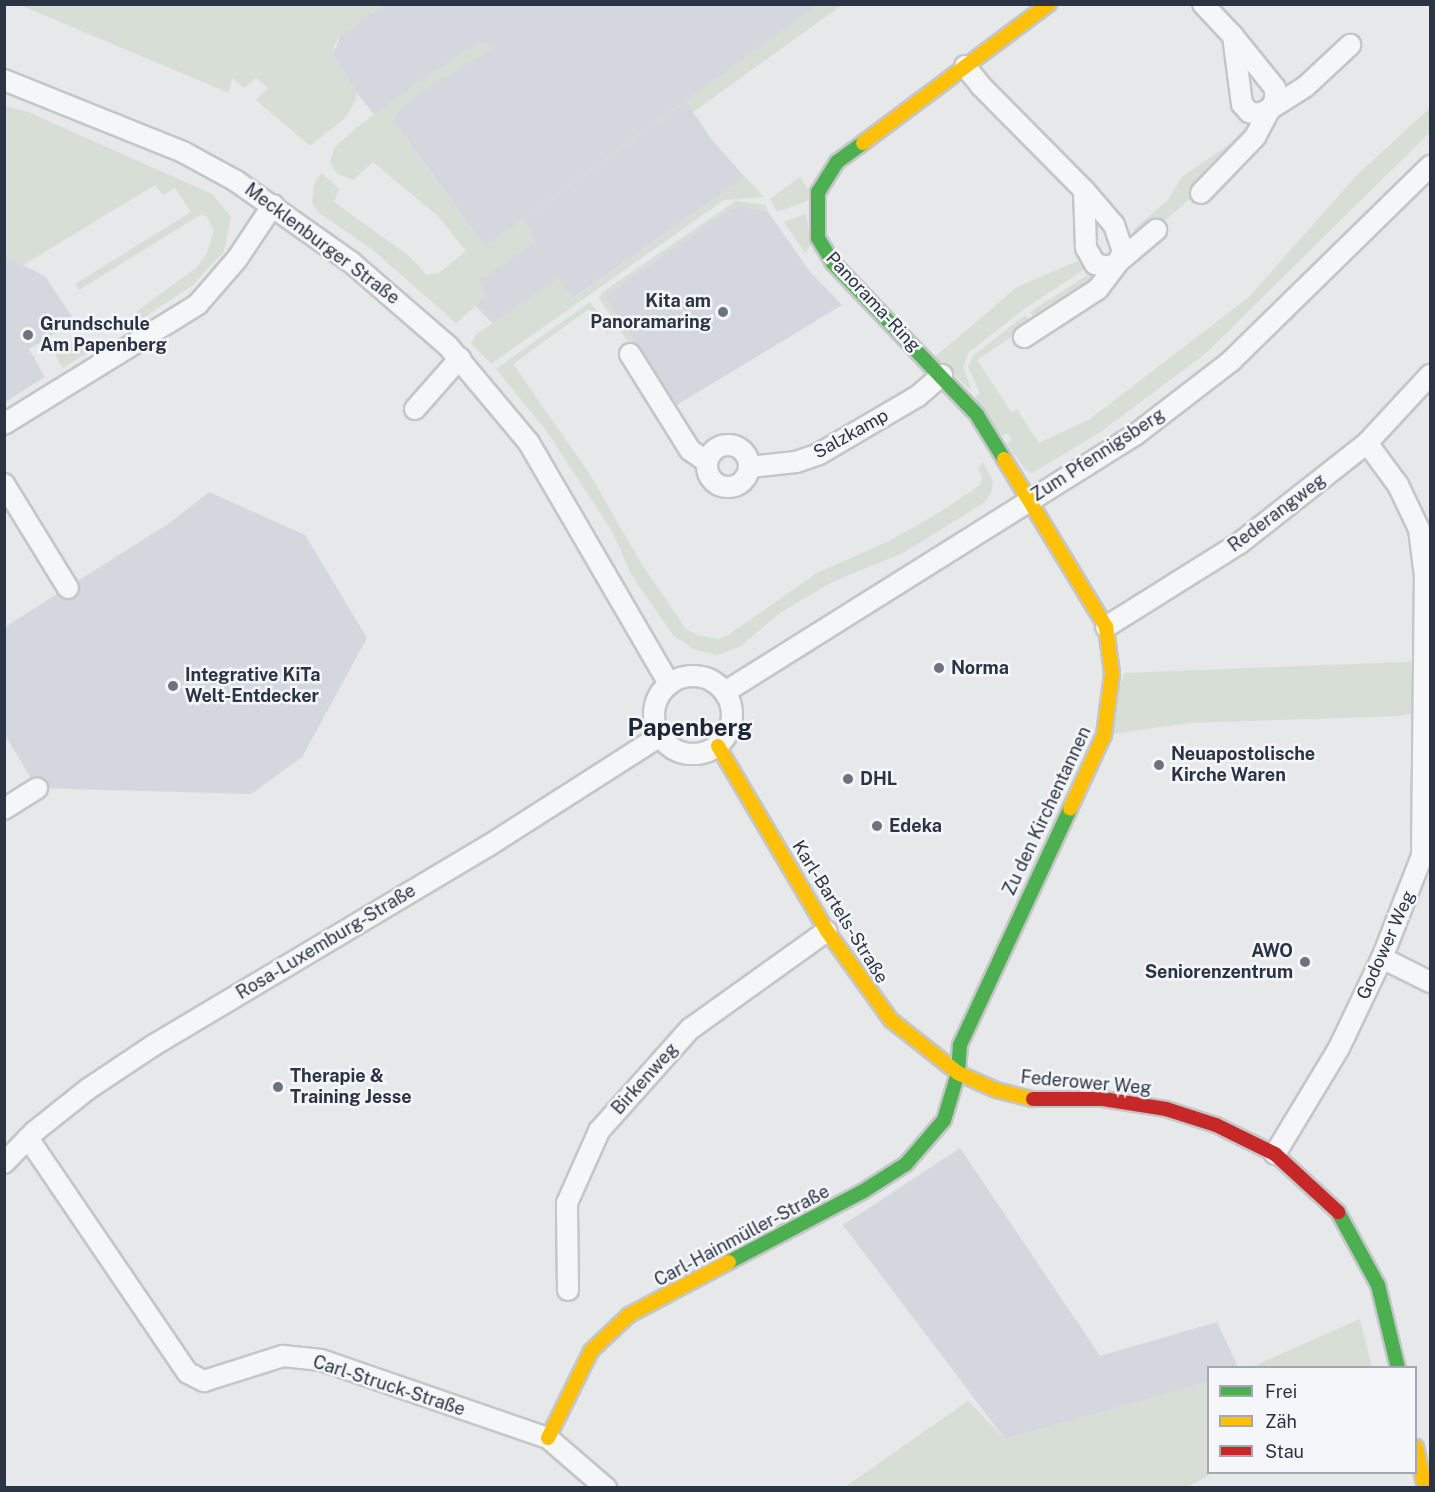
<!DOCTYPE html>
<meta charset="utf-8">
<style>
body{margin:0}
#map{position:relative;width:1435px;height:1492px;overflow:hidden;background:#e6e8ea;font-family:"Public Sans",sans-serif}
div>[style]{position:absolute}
.built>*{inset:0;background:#d4d7dd}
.green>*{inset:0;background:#d6ded6}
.roads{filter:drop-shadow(2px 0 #c4c6c8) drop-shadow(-2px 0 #c4c6c8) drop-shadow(0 2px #c4c6c8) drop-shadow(0 -2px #c4c6c8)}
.street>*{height:20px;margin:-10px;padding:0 10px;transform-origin:10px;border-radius:10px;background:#f5f6f7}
.street>.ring{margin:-10px;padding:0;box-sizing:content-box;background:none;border:20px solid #f5f6f7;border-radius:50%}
.fast>*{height:14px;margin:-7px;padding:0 7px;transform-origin:7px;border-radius:7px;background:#4caf50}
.slow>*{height:14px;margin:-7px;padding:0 7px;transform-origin:7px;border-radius:7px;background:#ffc107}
.jam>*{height:14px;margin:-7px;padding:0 7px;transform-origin:7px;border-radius:7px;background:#c62828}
.dots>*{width:16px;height:16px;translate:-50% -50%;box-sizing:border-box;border:3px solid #f4f6f9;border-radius:50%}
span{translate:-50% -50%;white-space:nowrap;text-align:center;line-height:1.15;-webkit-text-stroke:5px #f4f6f9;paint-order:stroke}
.street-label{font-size:18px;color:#2b3445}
.poi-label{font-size:18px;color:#2b3445;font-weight:700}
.right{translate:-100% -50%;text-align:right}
.left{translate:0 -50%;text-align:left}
.district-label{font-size:24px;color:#1d2536;font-weight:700}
.frame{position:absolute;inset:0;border:6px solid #2b3445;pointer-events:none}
.legend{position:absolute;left:1207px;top:1366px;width:210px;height:108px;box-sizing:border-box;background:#f4f6f9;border:2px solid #a4a8b1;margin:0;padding:8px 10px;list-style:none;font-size:18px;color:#2b3445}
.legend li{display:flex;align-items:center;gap:12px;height:30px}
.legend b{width:30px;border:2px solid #a4a8b1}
</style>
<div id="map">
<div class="built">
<i style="clip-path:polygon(384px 5px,834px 5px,693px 112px,712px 140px,745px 177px,572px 299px,558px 278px,494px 325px,475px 305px,487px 296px,478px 282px,485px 246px,402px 133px,393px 123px,374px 114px,356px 92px,333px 54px,341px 35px)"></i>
<i style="clip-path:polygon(740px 206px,768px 212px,811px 273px,842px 305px,675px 406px,605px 296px,730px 209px)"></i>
<i style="clip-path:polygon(5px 256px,45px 276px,75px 321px,29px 349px,45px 377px,5px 402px)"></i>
<i style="clip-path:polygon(209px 492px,305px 535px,367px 638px,302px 757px,251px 794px,37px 788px,5px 735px,5px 627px,171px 522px)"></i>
<i style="clip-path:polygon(960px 1148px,1100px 1356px,1217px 1322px,1238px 1367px,1208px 1368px,1208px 1382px,1005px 1439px,843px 1225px)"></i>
</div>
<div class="green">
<i style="clip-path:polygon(818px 4px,842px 5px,693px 112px,686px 102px,524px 219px,536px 241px,479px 282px,487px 296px,456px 323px,373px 250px,318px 212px,312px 203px,314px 184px,322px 173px,339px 189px,334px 202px,409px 256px,427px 275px,439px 273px,466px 251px,437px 215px,373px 162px,353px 180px,338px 174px,330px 163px,334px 148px,356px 128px,428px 75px,481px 41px,492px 45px,492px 48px,418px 95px,398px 112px,394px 123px,485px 246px)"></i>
<i style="clip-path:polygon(20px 5px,384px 5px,341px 35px,335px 44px,333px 54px,356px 92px,356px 100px,345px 118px,310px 146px,256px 100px,268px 88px,256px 78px,244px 88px,232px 78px,229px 93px)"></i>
<i style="clip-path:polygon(5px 106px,28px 112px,212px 194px,231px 217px,224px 251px,193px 285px,137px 322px,137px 311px,196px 268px,207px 253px,214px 231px,207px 216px,200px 215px,79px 290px,75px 284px,191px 212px,175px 188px,163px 195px,155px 185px,23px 265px,5px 256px)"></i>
<i style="clip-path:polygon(1430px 108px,1430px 132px,1205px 354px,1102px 431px,1032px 473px,1025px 469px,1007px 444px,1012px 440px,1008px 433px,1002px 436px,975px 397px,980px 393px,968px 367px,973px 356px,1025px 315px,1031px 324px,977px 360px,1011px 412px,1017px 409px,1039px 443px,1090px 419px,1249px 297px,1356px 176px)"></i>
<i style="clip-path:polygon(1247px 126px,1250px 134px,1199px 191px,1157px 227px,1139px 236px,1133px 230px,1168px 200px,1182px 177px,1231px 143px)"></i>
<i style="clip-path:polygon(745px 177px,764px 197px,724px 200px,491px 364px,471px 343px,477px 334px,558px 278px,573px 299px)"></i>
<i style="clip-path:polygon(800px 177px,810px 193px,807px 201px,777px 212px,770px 199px)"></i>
<i style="clip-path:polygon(736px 201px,766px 205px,768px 212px,740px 206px,730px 209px,605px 296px,675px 406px,671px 409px,599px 298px,604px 291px)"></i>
<i style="clip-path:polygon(806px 214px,811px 243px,805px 253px,784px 222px)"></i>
<i style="clip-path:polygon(1078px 261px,1085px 269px,1024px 309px,969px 352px,963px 367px,972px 391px,935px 357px,1017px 287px)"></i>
<i style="clip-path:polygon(1089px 274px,1096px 280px,1036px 321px,1030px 312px)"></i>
<i style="clip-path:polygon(590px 302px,612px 330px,607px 333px,589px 309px,513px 364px,589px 473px,641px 563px,686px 629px,697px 635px,718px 639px,727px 636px,817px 573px,889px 541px,942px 511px,980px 485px,983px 477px,978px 469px,983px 462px,993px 481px,992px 491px,985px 502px,903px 553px,832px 582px,781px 612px,741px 646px,717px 655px,695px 650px,673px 635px,632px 576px,612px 531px,545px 429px,496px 369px)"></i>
<i style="clip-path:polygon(84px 336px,91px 347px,101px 344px,63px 368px,55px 355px)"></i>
<i style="clip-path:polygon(1430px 657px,1430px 710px,1400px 716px,1189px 723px,1104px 735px,1124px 673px,1406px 662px)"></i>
<i style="clip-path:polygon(1360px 1319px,1372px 1367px,1252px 1367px)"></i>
<i style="clip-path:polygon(1208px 1382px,1208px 1472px,1212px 1473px,1188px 1487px,845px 1487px,968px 1401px,1005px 1439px)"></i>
</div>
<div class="roads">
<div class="street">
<i style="left:1203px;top:4px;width:44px;rotate:46.8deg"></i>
<i style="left:1233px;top:36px;width:67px;rotate:51.1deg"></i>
<i style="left:1275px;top:88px;width:12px;rotate:90deg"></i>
<i style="left:1275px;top:100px;width:10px;rotate:119deg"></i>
<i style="left:1270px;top:109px;width:12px;rotate:156deg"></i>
<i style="left:1259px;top:114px;width:10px;rotate:-169deg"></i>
<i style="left:1249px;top:112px;width:11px;rotate:-131deg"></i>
<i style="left:1242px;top:104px;width:69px;rotate:-97.5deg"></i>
<i style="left:965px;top:66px;width:26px;rotate:51deg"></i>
<i style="left:981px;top:86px;width:146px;rotate:45.3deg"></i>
<i style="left:1084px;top:190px;width:46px;rotate:49.4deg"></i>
<i style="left:1114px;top:225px;width:28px;rotate:71deg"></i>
<i style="left:1123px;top:251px;width:12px;rotate:114deg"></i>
<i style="left:1118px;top:262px;width:10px;rotate:151deg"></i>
<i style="left:1109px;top:267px;width:14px;rotate:-168deg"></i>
<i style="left:1095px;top:264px;width:18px;rotate:-119deg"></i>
<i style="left:1086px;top:248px;width:58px;rotate:-92deg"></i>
<i style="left:4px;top:80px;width:193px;rotate:21.9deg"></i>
<i style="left:183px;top:152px;width:60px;rotate:28.7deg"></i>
<i style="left:236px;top:181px;width:141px;rotate:35.2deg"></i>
<i style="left:351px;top:262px;width:128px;rotate:40.9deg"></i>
<i style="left:448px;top:346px;width:126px;rotate:50.1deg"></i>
<i style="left:529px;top:443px;width:279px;rotate:59.8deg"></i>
<i style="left:1201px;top:193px;width:78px;rotate:-46deg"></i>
<i style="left:1255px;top:137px;width:32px;rotate:-62deg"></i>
<i style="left:1270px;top:109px;width:41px;rotate:-32.2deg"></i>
<i style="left:1305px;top:87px;width:62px;rotate:-43deg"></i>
<i style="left:1024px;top:337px;width:88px;rotate:-33deg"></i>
<i style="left:1098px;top:289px;width:34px;rotate:-53deg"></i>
<i style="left:1118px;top:262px;width:50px;rotate:-40.1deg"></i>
<i style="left:630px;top:354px;width:113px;rotate:58deg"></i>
<i style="left:690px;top:450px;width:21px;rotate:35deg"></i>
<i style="left:415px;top:409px;width:68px;rotate:-48.6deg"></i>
<i style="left:4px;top:424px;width:228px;rotate:-31.7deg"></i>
<i style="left:198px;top:304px;width:60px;rotate:-49.1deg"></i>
<i style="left:237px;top:259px;width:65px;rotate:-56.3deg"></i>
<i class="ring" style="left:707px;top:445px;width:22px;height:22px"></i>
<i style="left:750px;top:467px;width:46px;rotate:-6.2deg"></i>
<i style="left:796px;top:462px;width:24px;rotate:-19deg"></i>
<i style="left:819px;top:454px;width:115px;rotate:-30.4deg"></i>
<i style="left:918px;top:396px;width:32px;rotate:-41deg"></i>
<i style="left:4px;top:484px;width:122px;rotate:58.4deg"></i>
<i style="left:1106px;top:627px;width:158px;rotate:-32.1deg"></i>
<i style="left:1240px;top:543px;width:162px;rotate:-38.2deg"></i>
<i style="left:1367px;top:443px;width:93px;rotate:-47.2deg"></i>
<i class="ring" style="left:654px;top:676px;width:58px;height:58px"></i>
<i style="left:725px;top:692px;width:484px;rotate:-32.1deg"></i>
<i style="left:1135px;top:435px;width:121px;rotate:-37.6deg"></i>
<i style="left:1231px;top:361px;width:279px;rotate:-44.4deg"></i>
<i style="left:4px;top:809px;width:39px;rotate:-32deg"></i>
<i style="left:1382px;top:958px;width:54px;rotate:26.6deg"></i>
<i style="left:28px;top:1138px;width:284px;rotate:55.8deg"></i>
<i style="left:188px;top:1373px;width:18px;rotate:27deg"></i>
<i style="left:204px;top:1381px;width:83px;rotate:-17.6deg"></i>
<i style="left:283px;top:1356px;width:38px;rotate:6deg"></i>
<i style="left:321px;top:1360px;width:240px;rotate:19deg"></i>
<i style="left:548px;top:1438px;width:77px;rotate:40.8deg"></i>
<i style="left:1275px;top:1154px;width:124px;rotate:-58.9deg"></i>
<i style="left:1339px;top:1048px;width:100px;rotate:-64.5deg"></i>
<i style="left:1382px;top:958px;width:110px;rotate:-68.6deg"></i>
<i style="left:1422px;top:856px;width:280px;rotate:-89.4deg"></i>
<i style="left:1425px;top:576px;width:47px;rotate:-97.3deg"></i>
<i style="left:1419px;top:529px;width:49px;rotate:-115.5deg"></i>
<i style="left:1398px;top:485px;width:52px;rotate:-126.4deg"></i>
<i style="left:4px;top:1163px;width:43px;rotate:-45.9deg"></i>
<i style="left:34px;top:1132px;width:69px;rotate:-38.5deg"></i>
<i style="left:88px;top:1089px;width:79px;rotate:-33.7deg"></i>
<i style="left:154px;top:1045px;width:389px;rotate:-30.8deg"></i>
<i style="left:488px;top:846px;width:204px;rotate:-32.6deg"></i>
<i style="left:568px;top:1290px;width:87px;rotate:-90.7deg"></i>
<i style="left:567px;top:1203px;width:79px;rotate:-66deg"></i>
<i style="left:599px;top:1131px;width:137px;rotate:-48.3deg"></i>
<i style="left:690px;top:1029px;width:168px;rotate:-35.6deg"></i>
</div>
<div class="fast">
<i style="left:863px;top:143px;width:32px;rotate:144deg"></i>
<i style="left:837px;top:162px;width:36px;rotate:122deg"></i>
<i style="left:818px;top:192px;width:46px;rotate:90deg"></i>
<i style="left:818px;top:238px;width:29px;rotate:59deg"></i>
<i style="left:833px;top:263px;width:209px;rotate:46.5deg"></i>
<i style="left:977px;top:415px;width:52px;rotate:58.5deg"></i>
<i style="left:1338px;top:1212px;width:83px;rotate:61.3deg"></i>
<i style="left:1378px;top:1285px;width:85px;rotate:76.5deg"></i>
<i style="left:729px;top:1262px;width:150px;rotate:-27.8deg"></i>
<i style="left:862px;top:1192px;width:52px;rotate:-32.5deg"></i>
<i style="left:906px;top:1164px;width:58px;rotate:-49.2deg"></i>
<i style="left:944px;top:1120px;width:49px;rotate:-73.4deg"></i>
<i style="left:958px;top:1073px;width:28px;rotate:-86deg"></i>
<i style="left:960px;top:1045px;width:260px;rotate:-65deg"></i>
</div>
<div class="slow">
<i style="left:863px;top:143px;width:232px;rotate:-36.8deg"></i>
<i style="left:1004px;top:459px;width:197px;rotate:58.7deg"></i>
<i style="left:1106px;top:627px;width:47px;rotate:82.7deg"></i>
<i style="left:1112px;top:674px;width:62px;rotate:97.5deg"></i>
<i style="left:1104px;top:735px;width:81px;rotate:114.7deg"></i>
<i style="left:718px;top:746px;width:215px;rotate:59.5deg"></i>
<i style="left:827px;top:931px;width:110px;rotate:54.3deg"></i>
<i style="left:891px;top:1020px;width:85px;rotate:38.3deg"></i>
<i style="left:958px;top:1073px;width:42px;rotate:24.1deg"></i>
<i style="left:996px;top:1090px;width:38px;rotate:14deg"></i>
<i style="left:548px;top:1438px;width:97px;rotate:-63.7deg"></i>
<i style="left:591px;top:1351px;width:52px;rotate:-43.5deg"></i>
<i style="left:629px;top:1315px;width:113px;rotate:-27.9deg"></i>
<i style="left:1416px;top:1447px;width:42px;rotate:77.6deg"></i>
</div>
<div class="jam">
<i style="left:1033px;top:1099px;width:70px"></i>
<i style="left:1103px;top:1099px;width:64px;rotate:9deg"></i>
<i style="left:1166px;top:1109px;width:52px;rotate:17.7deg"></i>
<i style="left:1216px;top:1125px;width:66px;rotate:26.2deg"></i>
<i style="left:1275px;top:1154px;width:86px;rotate:42.6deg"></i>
</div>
</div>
<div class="dots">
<i style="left:723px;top:312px;background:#6c737f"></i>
<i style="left:28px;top:335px;background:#6c737f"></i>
<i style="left:939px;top:668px;background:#6c737f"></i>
<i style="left:173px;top:686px;background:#6c737f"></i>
<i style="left:1159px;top:765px;background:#6c737f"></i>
<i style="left:848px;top:779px;background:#6c737f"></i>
<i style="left:877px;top:826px;background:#6c737f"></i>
<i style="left:1305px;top:962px;background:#6c737f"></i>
<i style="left:278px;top:1087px;background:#6c737f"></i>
</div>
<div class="street-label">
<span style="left:322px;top:244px;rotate:37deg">Mecklenburger Straße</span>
<span style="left:873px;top:302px;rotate:47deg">Panorama-Ring</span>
<span style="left:851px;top:434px;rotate:-29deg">Salzkamp</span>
<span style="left:1098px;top:455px;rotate:-33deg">Zum Pfennigsberg</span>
<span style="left:1277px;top:513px;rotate:-37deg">Rederangweg</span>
<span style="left:1047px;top:811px;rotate:-65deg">Zu den Kirchentannen</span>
<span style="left:840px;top:912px;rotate:58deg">Karl-Bartels-Straße</span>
<span style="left:326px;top:942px;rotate:-31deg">Rosa-Luxemburg-Straße</span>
<span style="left:1386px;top:945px;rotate:-66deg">Godower Weg</span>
<span style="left:645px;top:1079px;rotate:-48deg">Birkenweg</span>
<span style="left:1086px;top:1083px;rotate:5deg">Federower Weg</span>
<span style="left:742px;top:1236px;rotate:-28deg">Carl-Hainmüller-Straße</span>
<span style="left:389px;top:1386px;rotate:18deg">Carl-Struck-Straße</span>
</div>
<div class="poi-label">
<span class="right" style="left:711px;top:312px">Kita am<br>Panoramaring</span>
<span class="left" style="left:40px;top:335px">Grundschule<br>Am Papenberg</span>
<span class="left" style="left:951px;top:668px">Norma</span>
<span class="left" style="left:185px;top:686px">Integrative KiTa<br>Welt-Entdecker</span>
<span class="left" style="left:1171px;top:765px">Neuapostolische<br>Kirche Waren</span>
<span class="left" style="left:860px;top:779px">DHL</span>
<span class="left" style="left:889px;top:826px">Edeka</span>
<span class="right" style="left:1293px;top:962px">AWO<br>Seniorenzentrum</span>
<span class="left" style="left:290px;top:1087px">Therapie &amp;<br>Training Jesse</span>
</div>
<div class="district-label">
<span style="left:690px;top:728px">Papenberg</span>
</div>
<div class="frame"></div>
<ul class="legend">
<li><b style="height:8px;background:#4caf50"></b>Frei</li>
<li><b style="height:8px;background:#ffc107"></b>Zäh</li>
<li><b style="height:8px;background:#c62828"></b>Stau</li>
</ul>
</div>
